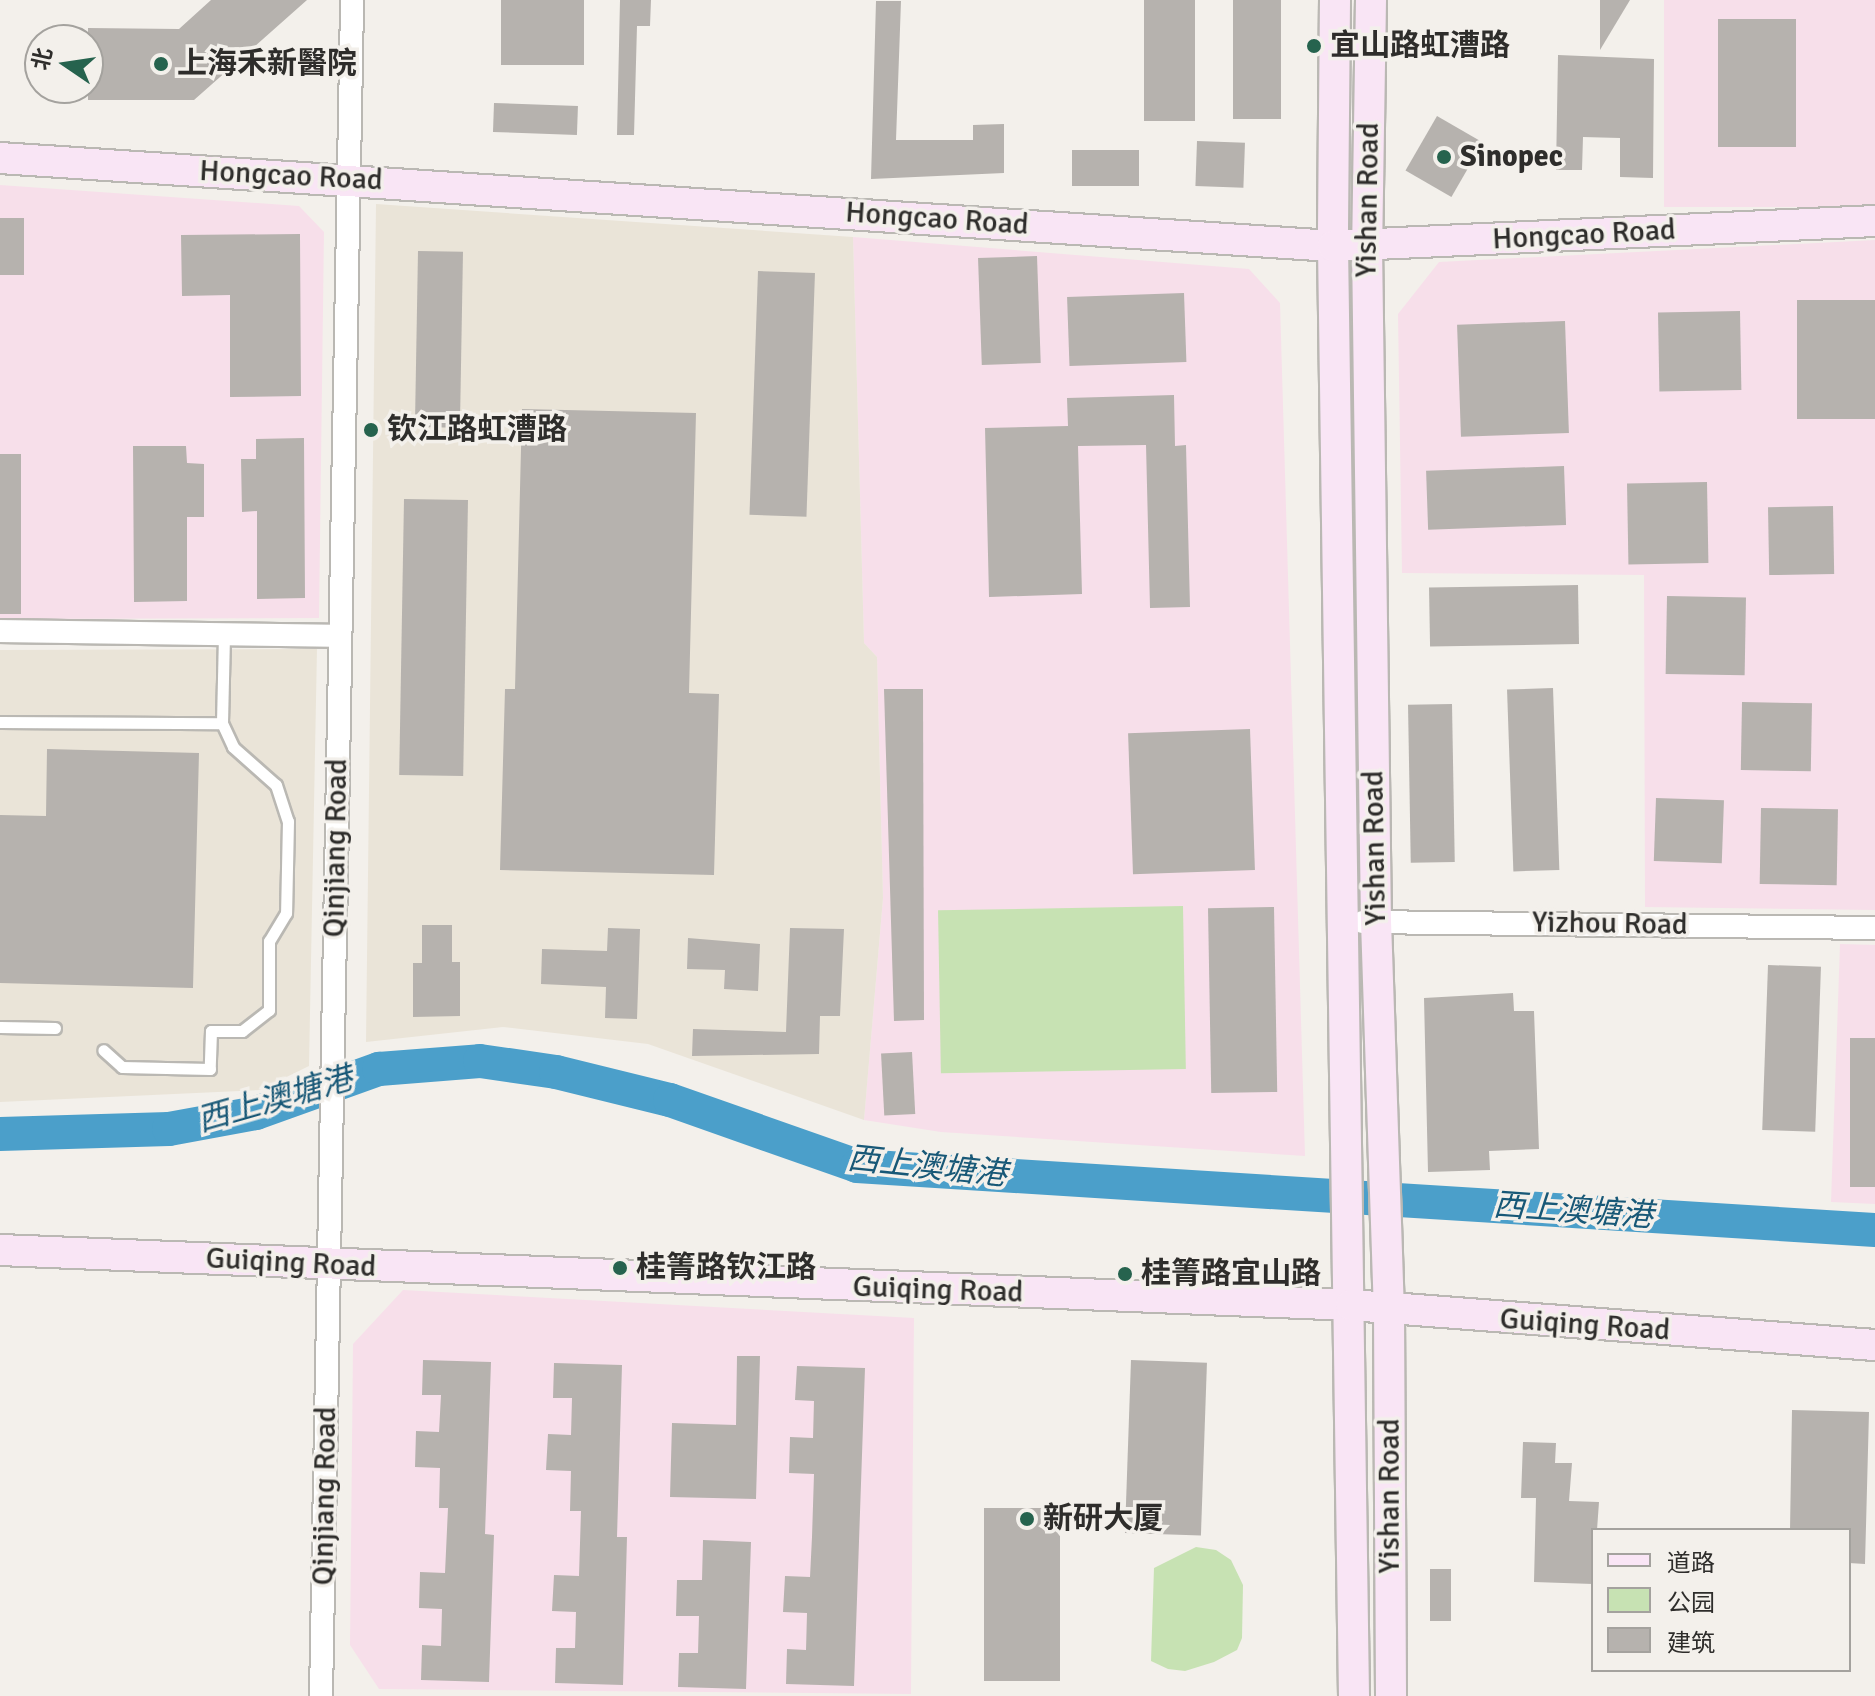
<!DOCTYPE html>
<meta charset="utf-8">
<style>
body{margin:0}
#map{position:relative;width:1875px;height:1696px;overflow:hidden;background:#f3f0eb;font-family:Signika,"Noto Sans SC",sans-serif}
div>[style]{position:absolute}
.commercial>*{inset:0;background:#f7dfea;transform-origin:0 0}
.built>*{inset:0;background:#eae4d8}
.green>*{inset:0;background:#c7e2b3;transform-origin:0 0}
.river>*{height:34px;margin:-17px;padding:0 17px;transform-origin:17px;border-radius:17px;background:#4b9fca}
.building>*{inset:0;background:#b6b2ae;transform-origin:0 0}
.roads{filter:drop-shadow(2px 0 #bab8b3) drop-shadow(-2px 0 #bab8b3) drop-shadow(0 2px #bab8b3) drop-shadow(0 -2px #bab8b3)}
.lane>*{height:11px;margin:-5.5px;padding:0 5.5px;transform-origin:5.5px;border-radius:5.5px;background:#fff}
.street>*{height:22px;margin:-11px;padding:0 11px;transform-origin:11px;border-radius:11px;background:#fff}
.secondary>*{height:30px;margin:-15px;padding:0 15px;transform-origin:15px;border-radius:15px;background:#f9e5f5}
.dots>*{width:22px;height:22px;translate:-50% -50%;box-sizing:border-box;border:4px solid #f3f0eb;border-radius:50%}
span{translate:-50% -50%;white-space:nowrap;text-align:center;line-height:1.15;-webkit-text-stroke:7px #f3f0eb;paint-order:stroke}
.poi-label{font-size:30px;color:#2e2d2b;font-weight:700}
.left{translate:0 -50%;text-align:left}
.street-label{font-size:30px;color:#2e2d2b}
.water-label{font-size:32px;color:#185877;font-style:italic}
.legend{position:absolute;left:1591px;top:1528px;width:260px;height:144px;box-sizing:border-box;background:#f3f0eb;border:2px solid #a4a29e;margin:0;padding:10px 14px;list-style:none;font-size:24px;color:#2e2d2b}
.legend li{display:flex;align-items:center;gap:16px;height:40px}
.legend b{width:40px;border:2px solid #a4a29e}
.north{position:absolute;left:24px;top:24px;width:80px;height:80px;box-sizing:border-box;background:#f3f0eb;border:2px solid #a4a29e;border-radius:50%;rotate:283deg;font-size:22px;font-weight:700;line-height:32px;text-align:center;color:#2e2d2b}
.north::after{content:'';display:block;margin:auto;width:28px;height:36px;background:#26634e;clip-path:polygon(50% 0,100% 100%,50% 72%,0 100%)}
</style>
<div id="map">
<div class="commercial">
<i style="left:1664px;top:0;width:211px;height:207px"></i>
<i style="clip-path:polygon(0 185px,299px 206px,324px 232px,319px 618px,0 619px)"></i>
<i style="clip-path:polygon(853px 237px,1249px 269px,1280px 303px,1305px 1156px,941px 1132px,864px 1120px,883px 898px,877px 657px,864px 643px)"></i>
<i style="clip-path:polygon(1875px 240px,1875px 910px,1645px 907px,1644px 575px,1402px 573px,1398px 314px,1439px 262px)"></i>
<i style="clip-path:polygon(1840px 944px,1875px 945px,1875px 1204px,1831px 1202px)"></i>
<i style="clip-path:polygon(403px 1290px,914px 1318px,911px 1694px,379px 1689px,350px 1645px,353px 1344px)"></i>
</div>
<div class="built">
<i style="clip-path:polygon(376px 204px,853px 237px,864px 643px,877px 657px,883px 898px,864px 1120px,648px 1044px,503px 1027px,366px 1042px)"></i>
<i style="clip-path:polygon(317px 649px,309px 1066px,260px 1090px,0 1102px,0 650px)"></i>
</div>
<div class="green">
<i style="left:1183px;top:906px;width:163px;height:245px;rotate:89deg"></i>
<i style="clip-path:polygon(1196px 1547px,1216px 1550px,1231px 1560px,1243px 1585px,1242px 1638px,1237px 1650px,1214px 1662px,1185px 1671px,1168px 1669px,1151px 1661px,1154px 1568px)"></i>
</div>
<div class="river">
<i style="left:0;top:1134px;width:169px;rotate:-1.7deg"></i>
<i style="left:169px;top:1129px;width:88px;rotate:-10.4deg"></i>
<i style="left:256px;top:1113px;width:131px;rotate:-19.7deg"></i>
<i style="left:379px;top:1069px;width:101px;rotate:-4.5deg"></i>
<i style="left:480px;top:1061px;width:77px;rotate:8.2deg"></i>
<i style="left:556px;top:1072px;width:117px;rotate:13.8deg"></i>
<i style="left:670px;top:1100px;width:198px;rotate:19.4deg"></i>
<i style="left:857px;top:1166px;width:1020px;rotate:3.6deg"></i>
</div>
<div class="building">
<i style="clip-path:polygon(211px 0,307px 0,194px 100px,88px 100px,88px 28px,179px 29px)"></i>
<i style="left:501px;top:0;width:83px;height:65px"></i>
<i style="clip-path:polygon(620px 0,651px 0,650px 26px,637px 26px,634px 135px,617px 135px)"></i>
<i style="left:1144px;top:0;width:51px;height:121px"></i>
<i style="left:1233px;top:0;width:48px;height:119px"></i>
<i style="clip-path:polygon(1600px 0,1630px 0,1600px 50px)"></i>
<i style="clip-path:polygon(876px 1px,901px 1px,896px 140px,973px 140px,973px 125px,1004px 124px,1004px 173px,871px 179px)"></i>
<i style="left:1718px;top:19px;width:78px;height:128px"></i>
<i style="clip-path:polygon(1558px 55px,1654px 59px,1653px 178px,1620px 177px,1620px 138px,1583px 137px,1582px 170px,1556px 170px)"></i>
<i style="left:494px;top:103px;width:84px;height:29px;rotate:2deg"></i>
<i style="left:1437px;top:116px;width:53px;height:63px;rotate:30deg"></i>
<i style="left:1197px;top:141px;width:48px;height:45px;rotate:2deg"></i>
<i style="left:1072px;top:150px;width:67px;height:36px"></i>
<i style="left:0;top:218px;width:24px;height:57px"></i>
<i style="clip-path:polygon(300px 234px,301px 396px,230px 397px,230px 295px,182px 296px,181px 235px)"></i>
<i style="left:418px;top:251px;width:45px;height:176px;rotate:1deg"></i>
<i style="left:1037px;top:256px;width:107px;height:59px;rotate:88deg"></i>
<i style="left:758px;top:271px;width:57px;height:244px;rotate:2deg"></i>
<i style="left:1184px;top:293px;width:69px;height:117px;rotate:88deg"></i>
<i style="left:1875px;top:300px;width:119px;height:78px;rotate:90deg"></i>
<i style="left:1740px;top:311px;width:79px;height:82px;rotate:89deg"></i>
<i style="left:1565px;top:321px;width:112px;height:108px;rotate:88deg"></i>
<i style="clip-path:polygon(1174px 395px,1175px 446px,1186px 445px,1190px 607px,1150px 608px,1146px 445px,1078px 446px,1082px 594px,989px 597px,985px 428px,1068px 426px,1067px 398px)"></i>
<i style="clip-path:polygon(522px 409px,696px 413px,689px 693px,719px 694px,714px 875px,500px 870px,505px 689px,515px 689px)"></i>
<i style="clip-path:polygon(304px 438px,305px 598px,257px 599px,257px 511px,242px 512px,241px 459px,256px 459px,256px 439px)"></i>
<i style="clip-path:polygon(133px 446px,186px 446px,187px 463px,204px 464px,204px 517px,187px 517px,187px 601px,134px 602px)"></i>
<i style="left:0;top:454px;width:21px;height:160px"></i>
<i style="left:1564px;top:466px;width:59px;height:138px;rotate:88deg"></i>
<i style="left:1707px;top:482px;width:81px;height:80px;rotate:89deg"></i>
<i style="left:404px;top:499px;width:64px;height:276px;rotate:1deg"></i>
<i style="left:1833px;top:506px;width:68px;height:65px;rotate:89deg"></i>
<i style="left:1578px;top:585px;width:59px;height:149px;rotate:89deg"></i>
<i style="left:1667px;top:596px;width:79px;height:78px;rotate:1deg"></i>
<i style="left:1553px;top:688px;width:182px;height:46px;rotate:88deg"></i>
<i style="clip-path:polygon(884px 689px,923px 689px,924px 1020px,894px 1021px)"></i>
<i style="left:1742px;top:702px;width:70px;height:68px;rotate:1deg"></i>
<i style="left:1452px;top:704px;width:158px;height:44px;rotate:89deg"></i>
<i style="left:1250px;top:729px;width:141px;height:122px;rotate:88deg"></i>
<i style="clip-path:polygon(47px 749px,199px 753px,193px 988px,0 983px,0 815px,46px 816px)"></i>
<i style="left:1656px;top:798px;width:68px;height:63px;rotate:2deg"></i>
<i style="left:1761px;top:808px;width:77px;height:76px;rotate:1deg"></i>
<i style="left:1274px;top:907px;width:185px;height:66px;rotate:89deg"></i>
<i style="clip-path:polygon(422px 925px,452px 925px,452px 962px,460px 962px,460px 1016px,413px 1017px,413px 963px,422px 963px)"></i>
<i style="clip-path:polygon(608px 928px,640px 929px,637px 1019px,605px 1018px,606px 987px,541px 984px,542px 949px,607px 951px)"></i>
<i style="clip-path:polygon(790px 928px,844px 929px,840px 1016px,820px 1016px,819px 1054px,692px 1056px,693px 1029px,786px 1032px)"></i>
<i style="clip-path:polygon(688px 938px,760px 944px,758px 991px,724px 989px,725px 970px,687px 969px)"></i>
<i style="left:1768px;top:965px;width:53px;height:165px;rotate:2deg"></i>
<i style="clip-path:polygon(1513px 993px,1514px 1011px,1534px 1011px,1539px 1149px,1489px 1151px,1490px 1170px,1428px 1172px,1424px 998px)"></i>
<i style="left:1850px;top:1038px;width:25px;height:149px"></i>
<i style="left:912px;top:1052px;width:62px;height:31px;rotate:87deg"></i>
<i style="clip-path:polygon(737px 1356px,760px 1356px,756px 1499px,670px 1497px,672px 1423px,736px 1425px)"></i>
<i style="clip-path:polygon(423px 1360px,491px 1362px,485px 1534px,494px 1535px,489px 1682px,421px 1680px,422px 1645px,441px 1646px,442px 1609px,419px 1608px,420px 1572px,445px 1573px,448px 1508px,439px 1508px,440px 1468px,415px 1467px,416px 1431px,439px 1432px,441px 1395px,422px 1395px)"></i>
<i style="left:1131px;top:1360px;width:76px;height:173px;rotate:2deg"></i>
<i style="clip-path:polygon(554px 1363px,622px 1365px,617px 1537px,627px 1537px,623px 1685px,555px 1683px,556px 1648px,575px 1648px,576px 1612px,552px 1611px,554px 1575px,579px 1576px,581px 1511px,570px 1511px,571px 1471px,546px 1470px,548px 1434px,571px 1435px,572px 1398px,553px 1398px)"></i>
<i style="clip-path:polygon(797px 1366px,865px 1368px,854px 1686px,786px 1684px,787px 1649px,806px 1650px,807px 1613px,783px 1612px,785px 1576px,810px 1577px,812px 1537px,814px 1474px,789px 1473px,790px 1437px,813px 1438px,814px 1401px,795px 1400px)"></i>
<i style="clip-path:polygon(1792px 1410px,1869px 1412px,1865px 1564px,1849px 1563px,1849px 1530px,1790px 1530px)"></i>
<i style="clip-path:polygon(1523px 1442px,1556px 1443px,1555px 1463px,1572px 1463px,1569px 1501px,1599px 1502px,1597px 1530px,1593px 1530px,1593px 1584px,1534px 1582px,1536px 1498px,1521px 1498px)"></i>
<i style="left:984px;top:1508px;width:76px;height:173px"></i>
<i style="clip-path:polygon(703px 1540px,751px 1542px,746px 1689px,678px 1687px,679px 1653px,698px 1653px,699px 1616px,676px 1616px,677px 1580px,702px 1580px)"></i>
<i style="left:1430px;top:1569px;width:21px;height:52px"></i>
</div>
<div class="roads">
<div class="lane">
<i style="left:0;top:722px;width:222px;rotate:0.3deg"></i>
<i style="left:222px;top:723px;width:26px;rotate:65deg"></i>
<i style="left:233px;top:747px;width:57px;rotate:41.5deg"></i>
<i style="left:276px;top:785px;width:38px;rotate:72deg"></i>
<i style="left:288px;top:821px;width:92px;rotate:91.2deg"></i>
<i style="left:286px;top:913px;width:33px;rotate:121deg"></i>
<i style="left:269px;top:941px;width:69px;rotate:90deg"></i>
<i style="left:269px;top:1010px;width:34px;rotate:142deg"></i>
<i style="left:242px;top:1031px;width:31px;rotate:180deg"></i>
<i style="left:211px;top:1031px;width:38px;rotate:92deg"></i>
<i style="left:210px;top:1069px;width:88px;rotate:-178.7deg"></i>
<i style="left:122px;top:1067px;width:25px;rotate:-138deg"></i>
<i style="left:222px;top:723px;width:89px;rotate:-88.7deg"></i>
<i style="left:0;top:1027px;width:55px;rotate:1deg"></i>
</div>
<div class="street">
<i style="left:0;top:631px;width:339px;rotate:0.8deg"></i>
<i style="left:1363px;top:922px;width:512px;rotate:0.67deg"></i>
<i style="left:321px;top:1696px;width:1696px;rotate:-88.95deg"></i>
</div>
<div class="secondary">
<i style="left:1335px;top:0;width:246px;rotate:90.5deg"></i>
<i style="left:1333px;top:246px;width:1450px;rotate:89.17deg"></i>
<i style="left:1371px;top:0;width:245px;rotate:90.9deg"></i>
<i style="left:1367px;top:245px;width:676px;rotate:89.24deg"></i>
<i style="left:1376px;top:921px;width:391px;rotate:88.1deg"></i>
<i style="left:1389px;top:1312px;width:384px;rotate:89.7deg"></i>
<i style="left:0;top:158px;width:1336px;rotate:3.78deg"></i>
<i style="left:1333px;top:246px;width:543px;rotate:-2.64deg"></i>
<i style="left:0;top:1250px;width:1352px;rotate:2.33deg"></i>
<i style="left:1351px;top:1305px;width:526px;rotate:4.37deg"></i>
</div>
</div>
<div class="dots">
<i style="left:1314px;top:46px;background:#26634e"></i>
<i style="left:161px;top:64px;background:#26634e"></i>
<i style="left:1444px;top:157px;background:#26634e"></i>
<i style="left:371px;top:430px;background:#26634e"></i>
<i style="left:620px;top:1268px;background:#26634e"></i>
<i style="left:1125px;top:1274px;background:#26634e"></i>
<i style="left:1027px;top:1519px;background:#26634e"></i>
</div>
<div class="poi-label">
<span class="left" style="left:1330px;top:46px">宜山路虹漕路</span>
<span class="left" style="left:177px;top:64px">上海禾新醫院</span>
<span class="left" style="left:1460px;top:157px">Sinopec</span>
<span class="left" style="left:387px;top:430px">钦江路虹漕路</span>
<span class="left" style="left:636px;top:1268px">桂箐路钦江路</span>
<span class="left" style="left:1141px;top:1274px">桂箐路宜山路</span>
<span class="left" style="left:1043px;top:1519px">新研大厦</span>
</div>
<div class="street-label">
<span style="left:291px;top:176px;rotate:3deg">Hongcao Road</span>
<span style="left:1368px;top:200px;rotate:-89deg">Yishan Road</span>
<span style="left:937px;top:219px;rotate:4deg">Hongcao Road</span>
<span style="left:1584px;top:235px;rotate:-3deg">Hongcao Road</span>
<span style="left:336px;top:848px;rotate:-89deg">Qinjiang Road</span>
<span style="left:1375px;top:848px;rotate:-91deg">Yishan Road</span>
<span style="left:1610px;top:924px;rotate:1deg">Yizhou Road</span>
<span style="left:291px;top:1263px;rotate:3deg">Guiqing Road</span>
<span style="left:938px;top:1290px;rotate:2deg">Guiqing Road</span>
<span style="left:1585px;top:1325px;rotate:4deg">Guiqing Road</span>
<span style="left:325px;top:1496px;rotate:-89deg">Qinjiang Road</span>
<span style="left:1390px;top:1496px;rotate:-90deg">Yishan Road</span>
</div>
<div class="water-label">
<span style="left:275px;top:1100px;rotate:-16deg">西上澳塘港</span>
<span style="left:927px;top:1167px;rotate:6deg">西上澳塘港</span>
<span style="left:1573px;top:1211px;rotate:4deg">西上澳塘港</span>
</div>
<ul class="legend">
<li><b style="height:10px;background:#f9e5f5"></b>道路</li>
<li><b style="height:22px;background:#c7e2b3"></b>公园</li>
<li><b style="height:22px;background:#b6b2ae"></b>建筑</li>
</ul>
<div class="north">北</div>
</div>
